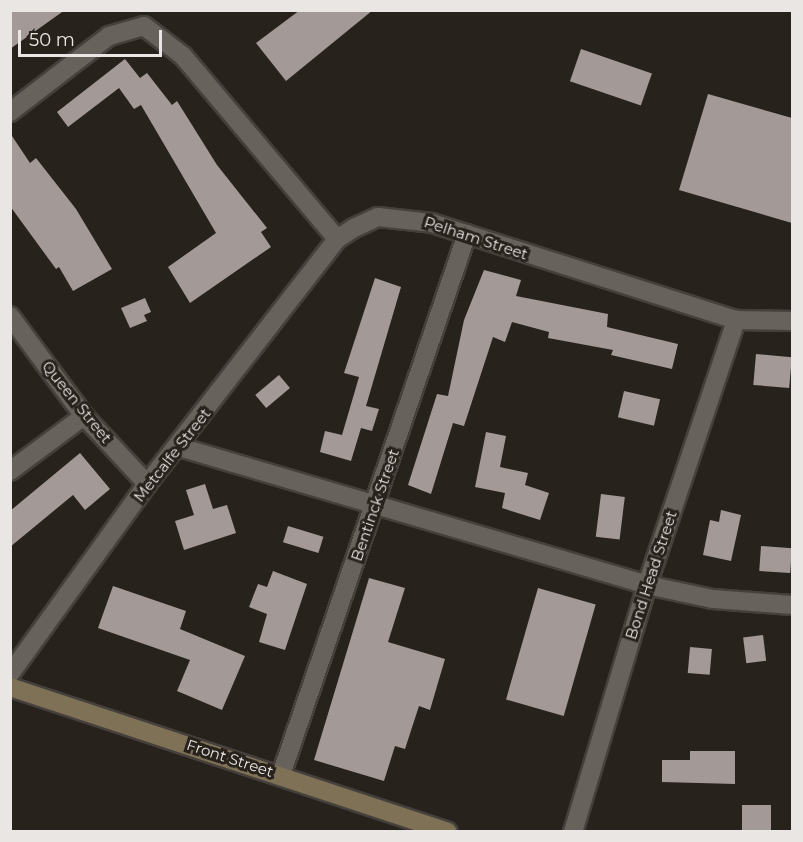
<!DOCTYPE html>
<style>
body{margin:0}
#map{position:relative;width:803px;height:842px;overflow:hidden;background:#28221d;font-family:Montserrat,sans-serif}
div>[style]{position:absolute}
.building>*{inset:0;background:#a39996;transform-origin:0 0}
.roads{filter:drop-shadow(2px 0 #45403c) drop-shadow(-2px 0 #45403c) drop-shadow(0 2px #45403c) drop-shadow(0 -2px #45403c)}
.minor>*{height:18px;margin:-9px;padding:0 9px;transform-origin:9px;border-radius:9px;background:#68625c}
.secondary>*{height:18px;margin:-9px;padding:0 9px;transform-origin:9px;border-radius:9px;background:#7e7155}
span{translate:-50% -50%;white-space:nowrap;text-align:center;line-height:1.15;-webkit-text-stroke:6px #28221d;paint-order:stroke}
.street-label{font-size:15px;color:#eae6e3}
.frame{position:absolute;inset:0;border:12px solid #eae6e3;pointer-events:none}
.scale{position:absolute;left:18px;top:30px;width:144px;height:27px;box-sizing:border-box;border:3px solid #eae6e3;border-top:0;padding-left:8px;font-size:18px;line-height:21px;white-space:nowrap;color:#eae6e3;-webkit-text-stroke:4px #28221d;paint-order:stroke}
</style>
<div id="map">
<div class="building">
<i style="clip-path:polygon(10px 10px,65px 10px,10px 49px)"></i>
<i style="clip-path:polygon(300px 10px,373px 10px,286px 81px,256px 43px)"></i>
<i style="left:581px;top:49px;width:75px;height:34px;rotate:19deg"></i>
<i style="clip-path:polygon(125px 59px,140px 78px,147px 73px,172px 105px,177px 101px,217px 165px,267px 228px,261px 232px,271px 247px,190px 303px,168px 267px,216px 233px,141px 105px,134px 109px,119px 88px,68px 127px,57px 112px)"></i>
<i style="clip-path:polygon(708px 94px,792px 118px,792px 223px,679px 190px)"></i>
<i style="clip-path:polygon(10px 133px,30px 163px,36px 158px,76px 209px,112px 269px,73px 291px,59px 267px,56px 269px,10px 206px)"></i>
<i style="clip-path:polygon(484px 270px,521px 280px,516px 296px,608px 314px,607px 327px,678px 344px,672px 369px,611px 355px,613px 350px,548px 338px,549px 332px,512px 322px,505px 342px,493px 337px,464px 426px,453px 423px,431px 494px,408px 485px,437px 394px,448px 396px,464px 320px)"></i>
<i style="clip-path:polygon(375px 278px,401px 287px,366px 406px,379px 409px,372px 431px,361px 428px,351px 461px,320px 452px,325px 431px,342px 435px,359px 377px,344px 373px)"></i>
<i style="clip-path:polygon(145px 298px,151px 312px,144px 315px,147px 321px,130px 328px,121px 308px)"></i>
<i style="left:756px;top:354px;width:36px;height:31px;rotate:5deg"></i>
<i style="left:279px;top:375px;width:17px;height:31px;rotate:50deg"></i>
<i style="left:624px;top:391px;width:37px;height:27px;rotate:13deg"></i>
<i style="clip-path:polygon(486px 432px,506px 436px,500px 467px,528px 473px,525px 485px,549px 493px,540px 520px,502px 508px,505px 493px,475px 487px)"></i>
<i style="clip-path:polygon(80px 453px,110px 489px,85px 510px,73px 495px,10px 547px,10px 511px)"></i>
<i style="clip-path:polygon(205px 484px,213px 509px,227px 505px,236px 533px,184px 550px,175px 521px,194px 515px,186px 490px)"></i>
<i style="left:601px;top:494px;width:24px;height:43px;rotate:7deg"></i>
<i style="clip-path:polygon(721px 510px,741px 515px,731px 561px,703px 555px,710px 520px,719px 522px)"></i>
<i style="left:288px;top:526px;width:37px;height:17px;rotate:17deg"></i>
<i style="left:761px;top:546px;width:31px;height:25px;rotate:4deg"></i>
<i style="clip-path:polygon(273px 571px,307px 584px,285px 650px,259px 642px,267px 614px,249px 607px,258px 584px,267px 587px)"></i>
<i style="clip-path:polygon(369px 578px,405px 588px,388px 642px,445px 659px,430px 710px,419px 706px,405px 749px,395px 746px,384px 781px,314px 760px)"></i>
<i style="clip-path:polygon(113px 586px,186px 611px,180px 629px,245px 656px,222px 710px,177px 691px,190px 660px,98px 628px)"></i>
<i style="left:538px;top:588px;width:60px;height:116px;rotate:16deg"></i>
<i style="left:763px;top:635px;width:26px;height:20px;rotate:83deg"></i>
<i style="left:690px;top:647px;width:22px;height:26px;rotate:5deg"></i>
<i style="clip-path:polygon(690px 751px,735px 751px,735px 784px,662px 782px,662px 760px,690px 760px)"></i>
<i style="left:742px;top:805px;width:29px;height:26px"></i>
</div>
<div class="roads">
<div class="minor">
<i style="left:10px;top:112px;width:125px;rotate:-37.5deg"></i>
<i style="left:109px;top:36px;width:36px;rotate:-16deg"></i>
<i style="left:144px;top:26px;width:49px;rotate:37.6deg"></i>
<i style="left:183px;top:56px;width:239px;rotate:49.9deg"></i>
<i style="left:10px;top:316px;width:124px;rotate:53.5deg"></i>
<i style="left:84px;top:416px;width:93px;rotate:47.2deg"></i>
<i style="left:179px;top:447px;width:488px;rotate:16.4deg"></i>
<i style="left:647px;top:585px;width:67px;rotate:12deg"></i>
<i style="left:713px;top:599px;width:79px;rotate:4.3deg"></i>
<i style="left:10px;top:471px;width:92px;rotate:-36.6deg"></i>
<i style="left:10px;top:674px;width:234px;rotate:-54.2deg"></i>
<i style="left:147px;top:484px;width:310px;rotate:-52.2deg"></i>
<i style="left:337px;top:239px;width:20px;rotate:-33deg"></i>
<i style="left:354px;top:228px;width:26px;rotate:-25deg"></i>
<i style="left:378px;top:217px;width:54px;rotate:6.3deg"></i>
<i style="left:432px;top:223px;width:319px;rotate:17.7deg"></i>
<i style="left:736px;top:320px;width:56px;rotate:1deg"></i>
<i style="left:281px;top:775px;width:572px;rotate:-71.03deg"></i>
<i style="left:573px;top:832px;width:258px;rotate:-73.3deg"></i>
<i style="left:647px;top:585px;width:280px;rotate:-71.4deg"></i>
</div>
<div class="secondary">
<i style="left:10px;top:687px;width:461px;rotate:18.3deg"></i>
</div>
</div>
<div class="street-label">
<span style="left:476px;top:238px;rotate:18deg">Pelham Street</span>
<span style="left:77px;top:402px;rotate:51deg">Queen Street</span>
<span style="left:172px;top:455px;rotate:-52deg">Metcalfe Street</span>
<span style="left:375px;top:505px;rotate:-71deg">Bentinck Street</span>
<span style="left:651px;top:575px;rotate:-72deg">Bond Head Street</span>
<span style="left:230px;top:758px;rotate:18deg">Front Street</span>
</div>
<div class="frame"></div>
<div class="scale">50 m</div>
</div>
